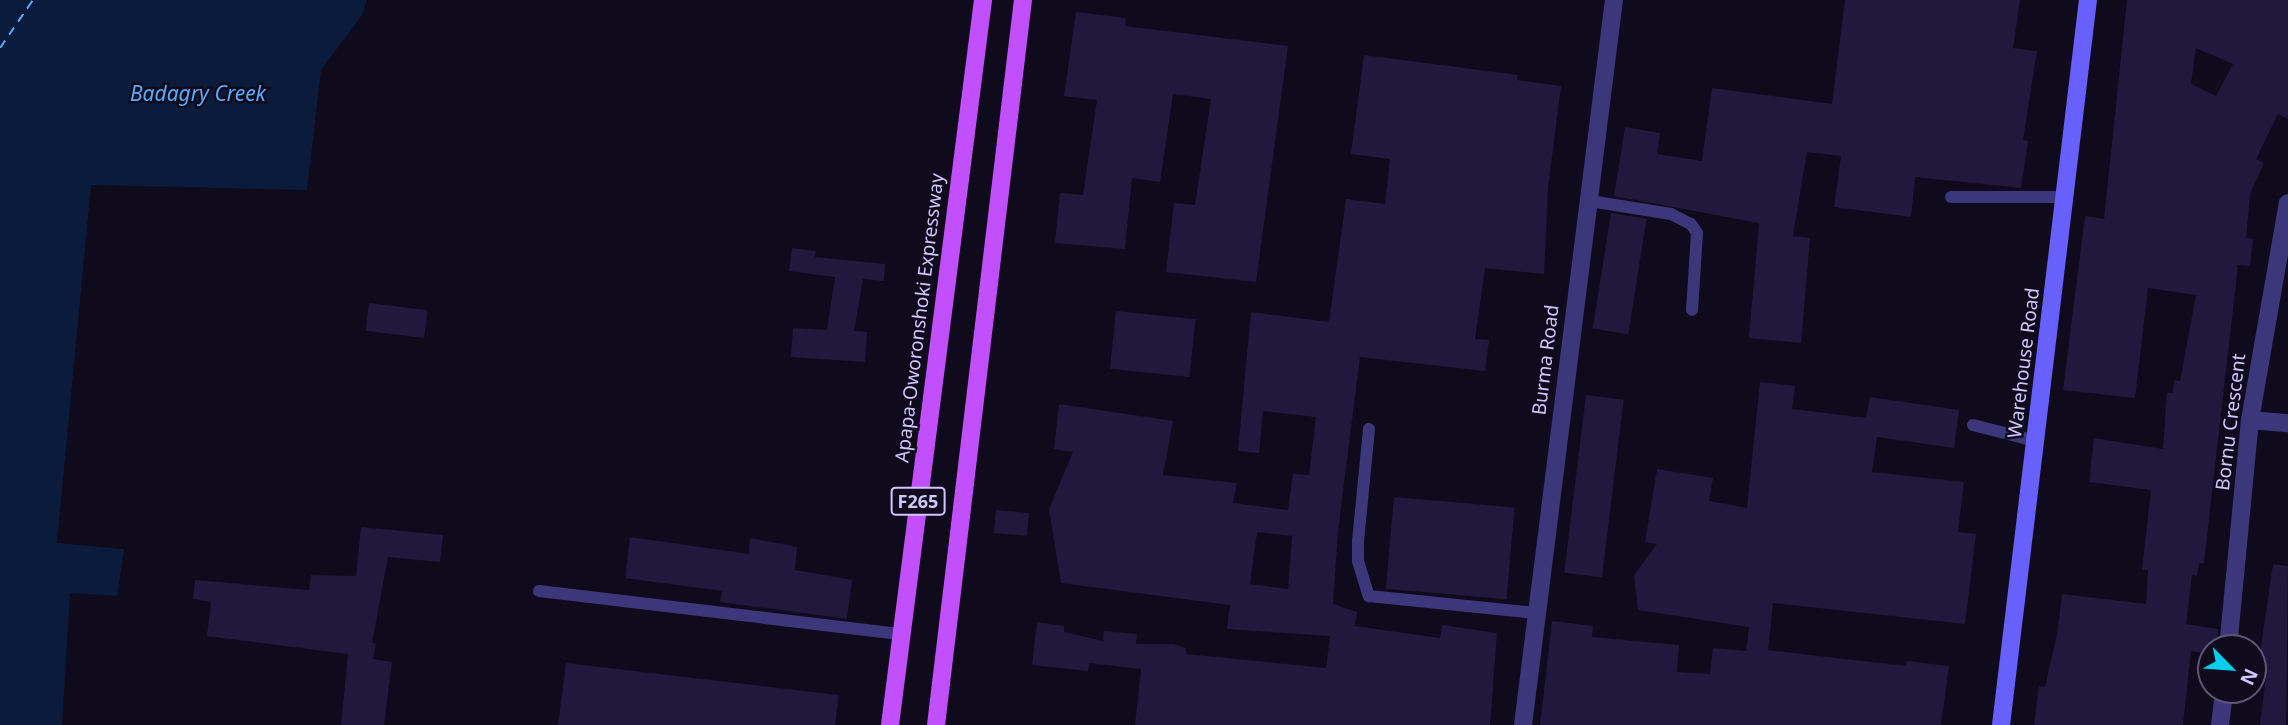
<!DOCTYPE html>
<style>
body{margin:0}
#map{position:relative;width:2288px;height:725px;overflow:hidden;background:#0f0b1c;font-family:"Noto Sans",sans-serif}
div>[style]{position:absolute}
.water>*{inset:0;background:#0b1b3b}
.ferry>*{height:2px;margin-top:-1px;transform-origin:0;background:repeating-linear-gradient(90deg,#57abfc 0 9px,transparent 0 16px)}
.building>*{inset:0;background:#20183d;transform-origin:0 0}
.lane>*{height:12px;margin:-6px;padding:0 6px;transform-origin:6px;border-radius:6px;background:#3c377a}
.street>*{height:18px;margin:-9px;padding:0 9px;transform-origin:9px;border-radius:9px;background:#3c377a}
.secondary>*{height:18px;margin:-9px;padding:0 9px;transform-origin:9px;border-radius:9px;background:#6860fd}
.primary>*{height:18px;margin:-9px;padding:0 9px;transform-origin:9px;border-radius:9px;background:#c150fc}
span{translate:-50% -50%;white-space:nowrap;text-align:center;line-height:1.15;-webkit-text-stroke:5px #0f0b1c;paint-order:stroke}
.shield-label span{padding:2px 5px;background:#0f0b1c;border:2px solid;border-radius:5px;-webkit-text-stroke-width:0}
.shield-label{font-size:18px;color:#cfc7fe;font-weight:700}
.street-label{font-size:19px;color:#cfc7fe}
.water-label{font-size:21px;color:#57abfc;font-style:italic}
.north{position:absolute;left:2197px;top:634px;width:70px;height:70px;box-sizing:border-box;background:#0f0b1c;border:2px solid #5c5676;border-radius:50%;rotate:115deg;font-size:19px;font-weight:700;line-height:28px;text-align:center;color:#cfc7fe}
.north::after{content:'';display:block;margin:auto;width:24px;height:32px;background:#04cfee;clip-path:polygon(50% 0,100% 100%,50% 72%,0 100%)}
</style>
<div id="map">
<div class="water">
<i style="clip-path:polygon(0 0,367px 0,362px 15px,321px 70px,307px 190px,91px 185px,57px 543px,124px 549px,117px 596px,70px 593px,62px 725px,0 725px)"></i>
</div>
<div class="ferry">
<i style="left:0;top:48px;width:58px;rotate:-55.5deg"></i>
</div>
<div class="building">
<i style="clip-path:polygon(1845px 0,2020px 0,2013px 48px,2037px 51px,2023px 140px,2028px 141px,2021px 188px,1915px 177px,1911px 217px,1834px 207px,1841px 156px,1807px 152px,1793px 236px,1810px 238px,1801px 343px,1749px 338px,1759px 223px,1614px 196px,1625px 127px,1660px 133px,1657px 154px,1702px 161px,1712px 88px,1832px 104px)"></i>
<i style="clip-path:polygon(evenodd,2127px 0,2288px 0,2288px 119px,2278px 114px,2256px 159px,2264px 163px,2250px 194px,2246px 238px,2253px 239px,2250px 266px,2238px 265px,2204px 563px,2199px 563px,2197px 576px,2192px 575px,2186px 624px,2218px 629px,2217px 648px,2211px 648px,2211px 654px,2191px 651px,2183px 725px,2034px 725px,2039px 686px,2045px 687px,2057px 635px,2062px 594px,2146px 604px,2148px 570px,2142px 570px,2151px 490px,2089px 482px,2094px 438px,2163px 449px,2167px 393px,2173px 393px,2174px 380px,2180px 381px,2196px 295px,2148px 288px,2135px 398px,2063px 390px,2085px 216px,2104px 219px,2127px 0,2196px 48px,2233px 64px,2216px 96px,2191px 84px,2196px 48px)"></i>
<i style="clip-path:polygon(1076px 12px,1126px 18px,1125px 26px,1288px 46px,1256px 282px,1166px 272px,1174px 203px,1195px 205px,1211px 99px,1173px 94px,1160px 182px,1132px 178px,1125px 249px,1055px 243px,1060px 193px,1083px 195px,1097px 100px,1064px 96px)"></i>
<i style="clip-path:polygon(evenodd,1364px 55px,1518px 75px,1517px 80px,1561px 86px,1548px 188px,1544px 274px,1485px 268px,1475px 339px,1489px 340px,1485px 371px,1360px 357px,1338px 531px,1333px 604px,1357px 612px,1355px 626px,1440px 638px,1442px 625px,1497px 633px,1490px 725px,1135px 725px,1141px 669px,1089px 663px,1088px 671px,1032px 665px,1037px 622px,1064px 626px,1064px 632px,1103px 641px,1104px 631px,1137px 634px,1136px 644px,1173px 644px,1186px 648px,1186px 654px,1326px 668px,1330px 636px,1227px 629px,1230px 605px,1061px 583px,1049px 509px,1073px 452px,1054px 449px,1059px 404px,1173px 421px,1163px 475px,1237px 483px,1233px 503px,1288px 510px,1293px 474px,1309px 475px,1316px 417px,1263px 411px,1259px 453px,1238px 451px,1251px 312px,1329px 322px,1346px 199px,1385px 204px,1390px 159px,1351px 154px,1364px 55px,1257px 532px,1292px 536px,1288px 589px,1250px 584px,1257px 532px)"></i>
<i style="left:1611px;top:213px;width:36px;height:117px;rotate:9deg"></i>
<i style="clip-path:polygon(792px 248px,816px 251px,815px 257px,885px 264px,884px 281px,863px 279px,854px 331px,867px 332px,865px 362px,791px 357px,793px 328px,827px 330px,835px 277px,789px 271px)"></i>
<i style="left:369px;top:303px;width:59px;height:28px;rotate:7deg"></i>
<i style="left:1116px;top:311px;width:80px;height:58px;rotate:6deg"></i>
<i style="clip-path:polygon(1760px 382px,1795px 386px,1792px 409px,1866px 418px,1870px 397px,1959px 410px,1954px 448px,1877px 437px,1872px 472px,1964px 482px,1958px 532px,1976px 534px,1965px 624px,1773px 603px,1768px 650px,1906px 666px,1907px 661px,1949px 666px,1941px 725px,1540px 725px,1552px 621px,1593px 626px,1592px 637px,1679px 645px,1677px 672px,1710px 674px,1713px 648px,1746px 651px,1749px 627px,1638px 610px,1634px 575px,1657px 544px,1645px 542px,1657px 469px,1713px 478px,1709px 501px,1747px 508px)"></i>
<i style="left:1586px;top:395px;width:38px;height:179px;rotate:7deg"></i>
<i style="left:1394px;top:497px;width:121px;height:92px;rotate:5deg"></i>
<i style="left:996px;top:510px;width:33px;height:23px;rotate:5deg"></i>
<i style="clip-path:polygon(361px 527px,443px 535px,440px 562px,388px 557px,372px 643px,376px 644px,373px 659px,392px 662px,384px 725px,341px 725px,348px 654px,207px 636px,211px 602px,193px 599px,195px 580px,309px 590px,311px 575px,356px 576px)"></i>
<i style="clip-path:polygon(630px 537px,749px 554px,750px 538px,797px 547px,795px 570px,852px 580px,847px 619px,720px 602px,722px 591px,625px 578px)"></i>
<i style="clip-path:polygon(2273px 564px,2288px 566px,2286px 725px,2260px 725px,2267px 668px,2258px 667px)"></i>
<i style="clip-path:polygon(566px 663px,839px 695px,835px 725px,558px 725px)"></i>
</div>
<div class="lane">
<i style="left:1951px;top:197px;width:115px"></i>
<i style="left:1590px;top:201px;width:82px;rotate:9.1deg"></i>
<i style="left:1671px;top:214px;width:22px;rotate:27deg"></i>
<i style="left:1691px;top:224px;width:11px;rotate:56deg"></i>
<i style="left:1697px;top:233px;width:77px;rotate:93.7deg"></i>
<i style="left:1973px;top:425px;width:65px;rotate:14.3deg"></i>
<i style="left:1369px;top:429px;width:114px;rotate:95.6deg"></i>
<i style="left:1358px;top:542px;width:19px;rotate:90deg"></i>
<i style="left:1358px;top:561px;width:37px;rotate:73deg"></i>
<i style="left:1369px;top:596px;width:169px;rotate:5.8deg"></i>
<i style="left:539px;top:591px;width:365px;rotate:6.8deg"></i>
</div>
<div class="street">
<i style="left:2250px;top:420px;width:38px;rotate:5deg"></i>
<i style="left:2228px;top:648px;width:229px;rotate:-84.5deg"></i>
<i style="left:2250px;top:420px;width:220px;rotate:-80.1deg"></i>
<i style="left:1523px;top:725px;width:731px;rotate:-82.85deg"></i>
<i style="left:2220px;top:725px;width:35px;rotate:-83deg"></i>
</div>
<div class="secondary">
<i style="left:2001px;top:725px;width:730px;rotate:-83.16deg"></i>
</div>
<div class="primary">
<i style="left:890px;top:725px;width:731px;rotate:-82.69deg"></i>
<i style="left:936px;top:725px;width:730px;rotate:-83.16deg"></i>
</div>
<div class="shield-label">
<span style="left:918px;top:501px">F265</span>
</div>
<div class="street-label">
<span style="left:920px;top:318px;rotate:-83deg">Apapa-Oworonshoki Expressway</span>
<span style="left:1546px;top:360px;rotate:-83deg">Burma Road</span>
<span style="left:2024px;top:363px;rotate:-83deg">Warehouse Road</span>
<span style="left:2231px;top:422px;rotate:-83deg">Bornu Crescent</span>
</div>
<div class="water-label">
<span style="left:198px;top:93px">Badagry Creek</span>
</div>
<div class="north">N</div>
</div>
